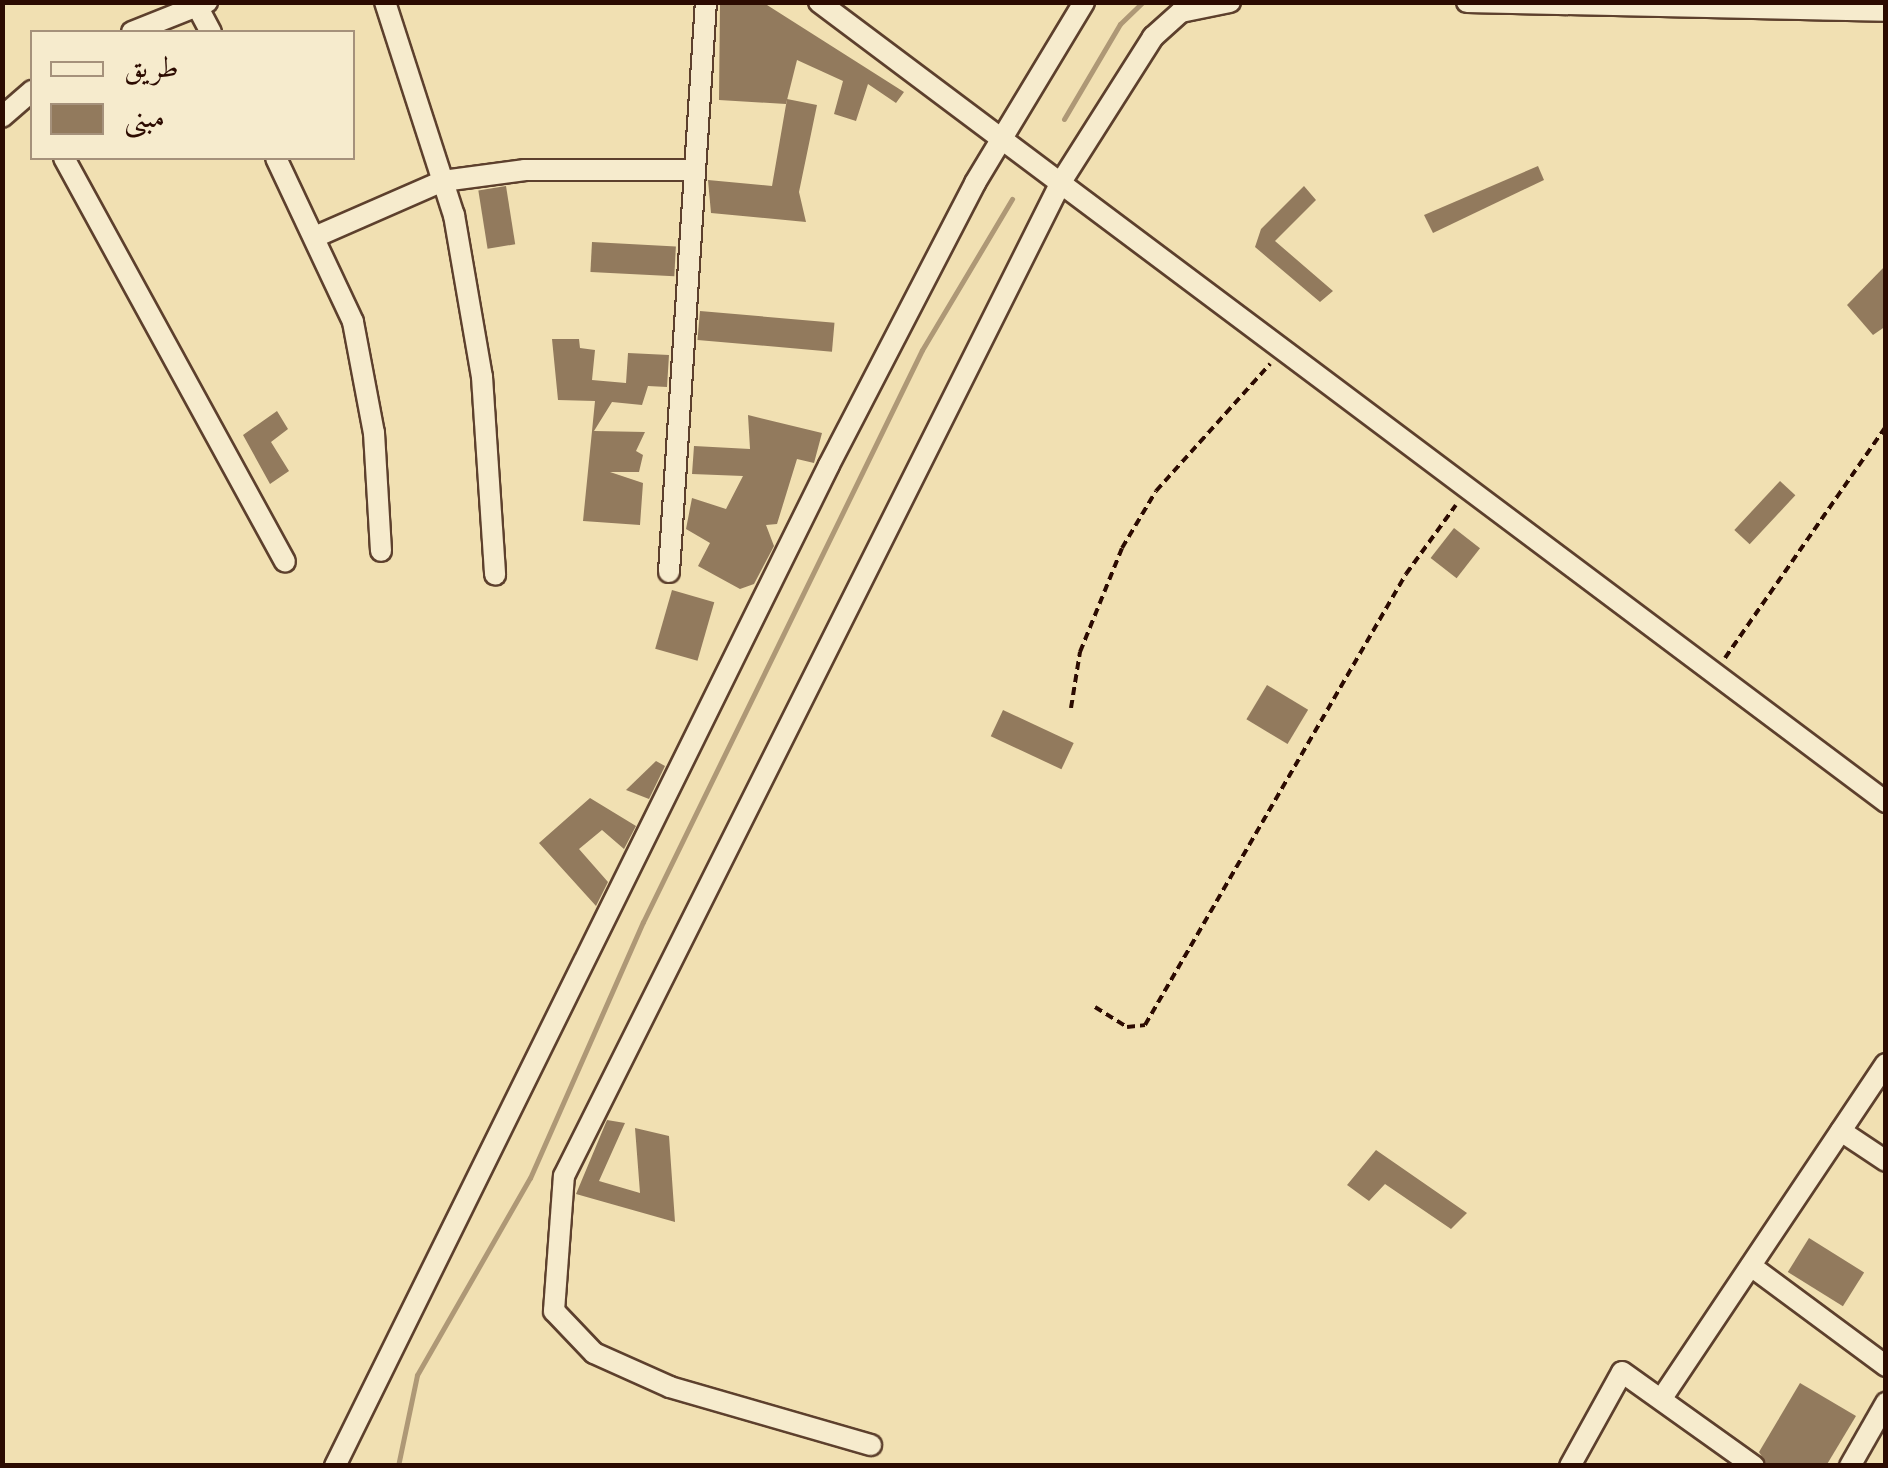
<!DOCTYPE html>
<meta charset="utf-8">
<style>
body{margin:0}
#map{position:relative;width:1888px;height:1468px;overflow:hidden;background:#f1e0b2;font-family:"IM FELL Double Pica",Amiri,serif}
div>[style]{position:absolute}
.stream>*{height:5px;margin:-2.5px;padding:0 2.5px;transform-origin:2.5px;border-radius:2.5px;background:#ae9876}
.building>*{inset:0;background:#927a5d;transform-origin:0 0}
.path>*{height:4px;margin-top:-2px;transform-origin:0;background:repeating-linear-gradient(90deg,#2c0b01 0 8px,transparent 0 13px)}
.roads{filter:drop-shadow(2px 0 #5d402d) drop-shadow(-2px 0 #5d402d) drop-shadow(0 2px #5d402d) drop-shadow(0 -2px #5d402d)}
.minor>*{height:20px;margin:-10px;padding:0 10px;transform-origin:10px;border-radius:10px;background:#f6ebcd}
span{translate:-50% -50%;white-space:nowrap;text-align:center;line-height:1.15;-webkit-text-stroke:10px #f6ebcd;paint-order:stroke}
.frame{position:absolute;inset:0;border:5px solid #2c0b01;pointer-events:none}
.legend{position:absolute;left:30px;top:30px;width:325px;height:130px;box-sizing:border-box;background:#f6ebcd;border:2px solid #a5917b;margin:0;padding:12px 18px;list-style:none;font-size:30px;color:#2c0b01}
.legend li{display:flex;align-items:center;gap:20px;height:50px}
.legend b{width:50px;border:2px solid #a5917b}
</style>
<div id="map">
<div class="stream">
<i style="left:1064px;top:119px;width:110px;rotate:-59.5deg"></i>
<i style="left:1120px;top:24px;width:32px;rotate:-44deg"></i>
<i style="left:398px;top:1466px;width:93px;rotate:-78.2deg"></i>
<i style="left:417px;top:1375px;width:227px;rotate:-60.2deg"></i>
<i style="left:530px;top:1178px;width:280px;rotate:-66.2deg"></i>
<i style="left:643px;top:922px;width:636px;rotate:-64deg"></i>
<i style="left:922px;top:350px;width:176px;rotate:-59.2deg"></i>
</div>
<div class="building">
<i style="clip-path:polygon(720px 2px,767px 5px,904px 92px,896px 103px,868px 84px,856px 121px,834px 114px,843px 81px,797px 60px,786px 104px,719px 100px)"></i>
<i style="clip-path:polygon(787px 99px,817px 105px,799px 192px,806px 222px,711px 213px,708px 180px,772px 186px)"></i>
<i style="clip-path:polygon(1538px 166px,1544px 180px,1433px 233px,1424px 215px)"></i>
<i style="left:506px;top:186px;width:59px;height:28px;rotate:81deg"></i>
<i style="clip-path:polygon(1304px 186px,1316px 200px,1275px 241px,1333px 291px,1320px 302px,1255px 247px,1261px 229px)"></i>
<i style="left:592px;top:242px;width:84px;height:30px;rotate:3deg"></i>
<i style="clip-path:polygon(1886px 265px,1886px 326px,1873px 335px,1847px 305px)"></i>
<i style="left:700px;top:311px;width:135px;height:29px;rotate:5deg"></i>
<i style="clip-path:polygon(552px 339px,579px 339px,580px 348px,595px 350px,592px 380px,626px 383px,628px 353px,669px 355px,667px 387px,648px 386px,642px 405px,612px 402px,594px 431px,645px 432px,636px 451px,643px 455px,639px 472px,610px 472px,643px 483px,640px 525px,583px 521px,595px 401px,558px 400px)"></i>
<i style="clip-path:polygon(277px 411px,288px 429px,271px 442px,289px 471px,270px 484px,243px 435px)"></i>
<i style="clip-path:polygon(748px 415px,822px 433px,814px 463px,797px 459px,777px 524px,766px 525px,774px 546px,754px 584px,740px 589px,698px 566px,710px 543px,686px 529px,692px 498px,726px 509px,743px 476px,692px 474px,694px 446px,750px 449px)"></i>
<i style="left:1780px;top:481px;width:21px;height:67px;rotate:43deg"></i>
<i style="left:1454px;top:528px;width:33px;height:38px;rotate:38deg"></i>
<i style="left:672px;top:590px;width:44px;height:61px;rotate:16deg"></i>
<i style="left:1267px;top:685px;width:48px;height:40px;rotate:31deg"></i>
<i style="left:1003px;top:710px;width:78px;height:29px;rotate:25deg"></i>
<i style="clip-path:polygon(656px 761px,665px 766px,649px 799px,626px 790px)"></i>
<i style="clip-path:polygon(590px 798px,636px 826px,624px 849px,602px 830px,579px 849px,608px 882px,596px 906px,539px 843px)"></i>
<i style="clip-path:polygon(607px 1120px,625px 1123px,599px 1181px,640px 1193px,635px 1128px,669px 1136px,675px 1222px,576px 1194px)"></i>
<i style="clip-path:polygon(1376px 1150px,1467px 1213px,1451px 1229px,1385px 1184px,1369px 1201px,1347px 1185px)"></i>
<i style="left:1809px;top:1238px;width:65px;height:40px;rotate:32deg"></i>
<i style="clip-path:polygon(1800px 1383px,1856px 1416px,1826px 1466px,1768px 1466px,1759px 1452px)"></i>
</div>
<div class="path">
<i style="left:1725px;top:658px;width:282px;rotate:-55.2deg"></i>
<i style="left:1071px;top:708px;width:57px;rotate:-80.9deg"></i>
<i style="left:1080px;top:652px;width:112px;rotate:-68deg"></i>
<i style="left:1122px;top:548px;width:66px;rotate:-59.2deg"></i>
<i style="left:1156px;top:491px;width:171px;rotate:-48.1deg"></i>
<i style="left:1095px;top:1007px;width:38px;rotate:32deg"></i>
<i style="left:1127px;top:1027px;width:18px;rotate:-6deg"></i>
<i style="left:1145px;top:1025px;width:521px;rotate:-59.94deg"></i>
<i style="left:1406px;top:574px;width:85px;rotate:-54.1deg"></i>
</div>
<div class="roads">
<div class="minor">
<i style="left:385px;top:2px;width:224px;rotate:72.1deg"></i>
<i style="left:454px;top:215px;width:164px;rotate:80.2deg"></i>
<i style="left:482px;top:377px;width:198px;rotate:86.2deg"></i>
<i style="left:819px;top:2px;width:1334px;rotate:36.86deg"></i>
<i style="left:1467px;top:2px;width:419px;rotate:1.2deg"></i>
<i style="left:197px;top:6px;width:30px;rotate:62deg"></i>
<i style="left:132px;top:32px;width:81px;rotate:-21.8deg"></i>
<i style="left:2px;top:117px;width:40px;rotate:-41deg"></i>
<i style="left:64px;top:158px;width:460px;rotate:61.3deg"></i>
<i style="left:276px;top:158px;width:181px;rotate:64.8deg"></i>
<i style="left:353px;top:322px;width:113px;rotate:79.3deg"></i>
<i style="left:374px;top:433px;width:118px;rotate:86.6deg"></i>
<i style="left:317px;top:236px;width:137px;rotate:-23.6deg"></i>
<i style="left:443px;top:181px;width:83px;rotate:-7.6deg"></i>
<i style="left:525px;top:170px;width:167px"></i>
<i style="left:669px;top:572px;width:571px;rotate:-86.29deg"></i>
<i style="left:1841px;top:1131px;width:54px;rotate:33.7deg"></i>
<i style="left:1751px;top:1266px;width:168px;rotate:36.5deg"></i>
<i style="left:1662px;top:1398px;width:402px;rotate:-56.2deg"></i>
<i style="left:871px;top:1445px;width:209px;rotate:-163.9deg"></i>
<i style="left:670px;top:1387px;width:83px;rotate:-155.9deg"></i>
<i style="left:594px;top:1353px;width:58px;rotate:-133.6deg"></i>
<i style="left:554px;top:1311px;width:135px;rotate:-85.8deg"></i>
<i style="left:564px;top:1176px;width:1111px;rotate:-63.43deg"></i>
<i style="left:1061px;top:182px;width:172px;rotate:-57.6deg"></i>
<i style="left:1153px;top:37px;width:38px;rotate:-42deg"></i>
<i style="left:1181px;top:12px;width:50px;rotate:-11.5deg"></i>
<i style="left:335px;top:1466px;width:1116px;rotate:-63.73deg"></i>
<i style="left:829px;top:465px;width:318px;rotate:-62.6deg"></i>
<i style="left:975px;top:183px;width:211px;rotate:-58.9deg"></i>
<i style="left:1570px;top:1466px;width:107px;rotate:-61deg"></i>
<i style="left:1622px;top:1372px;width:162px;rotate:35.5deg"></i>
<i style="left:1850px;top:1466px;width:73px;rotate:-60.3deg"></i>
</div>
</div>
<div class="frame"></div>
<ul class="legend">
<li><b style="height:12px;background:#f6ebcd"></b>طريق</li>
<li><b style="height:28px;background:#927a5d"></b>مبنى</li>
</ul>
</div>
